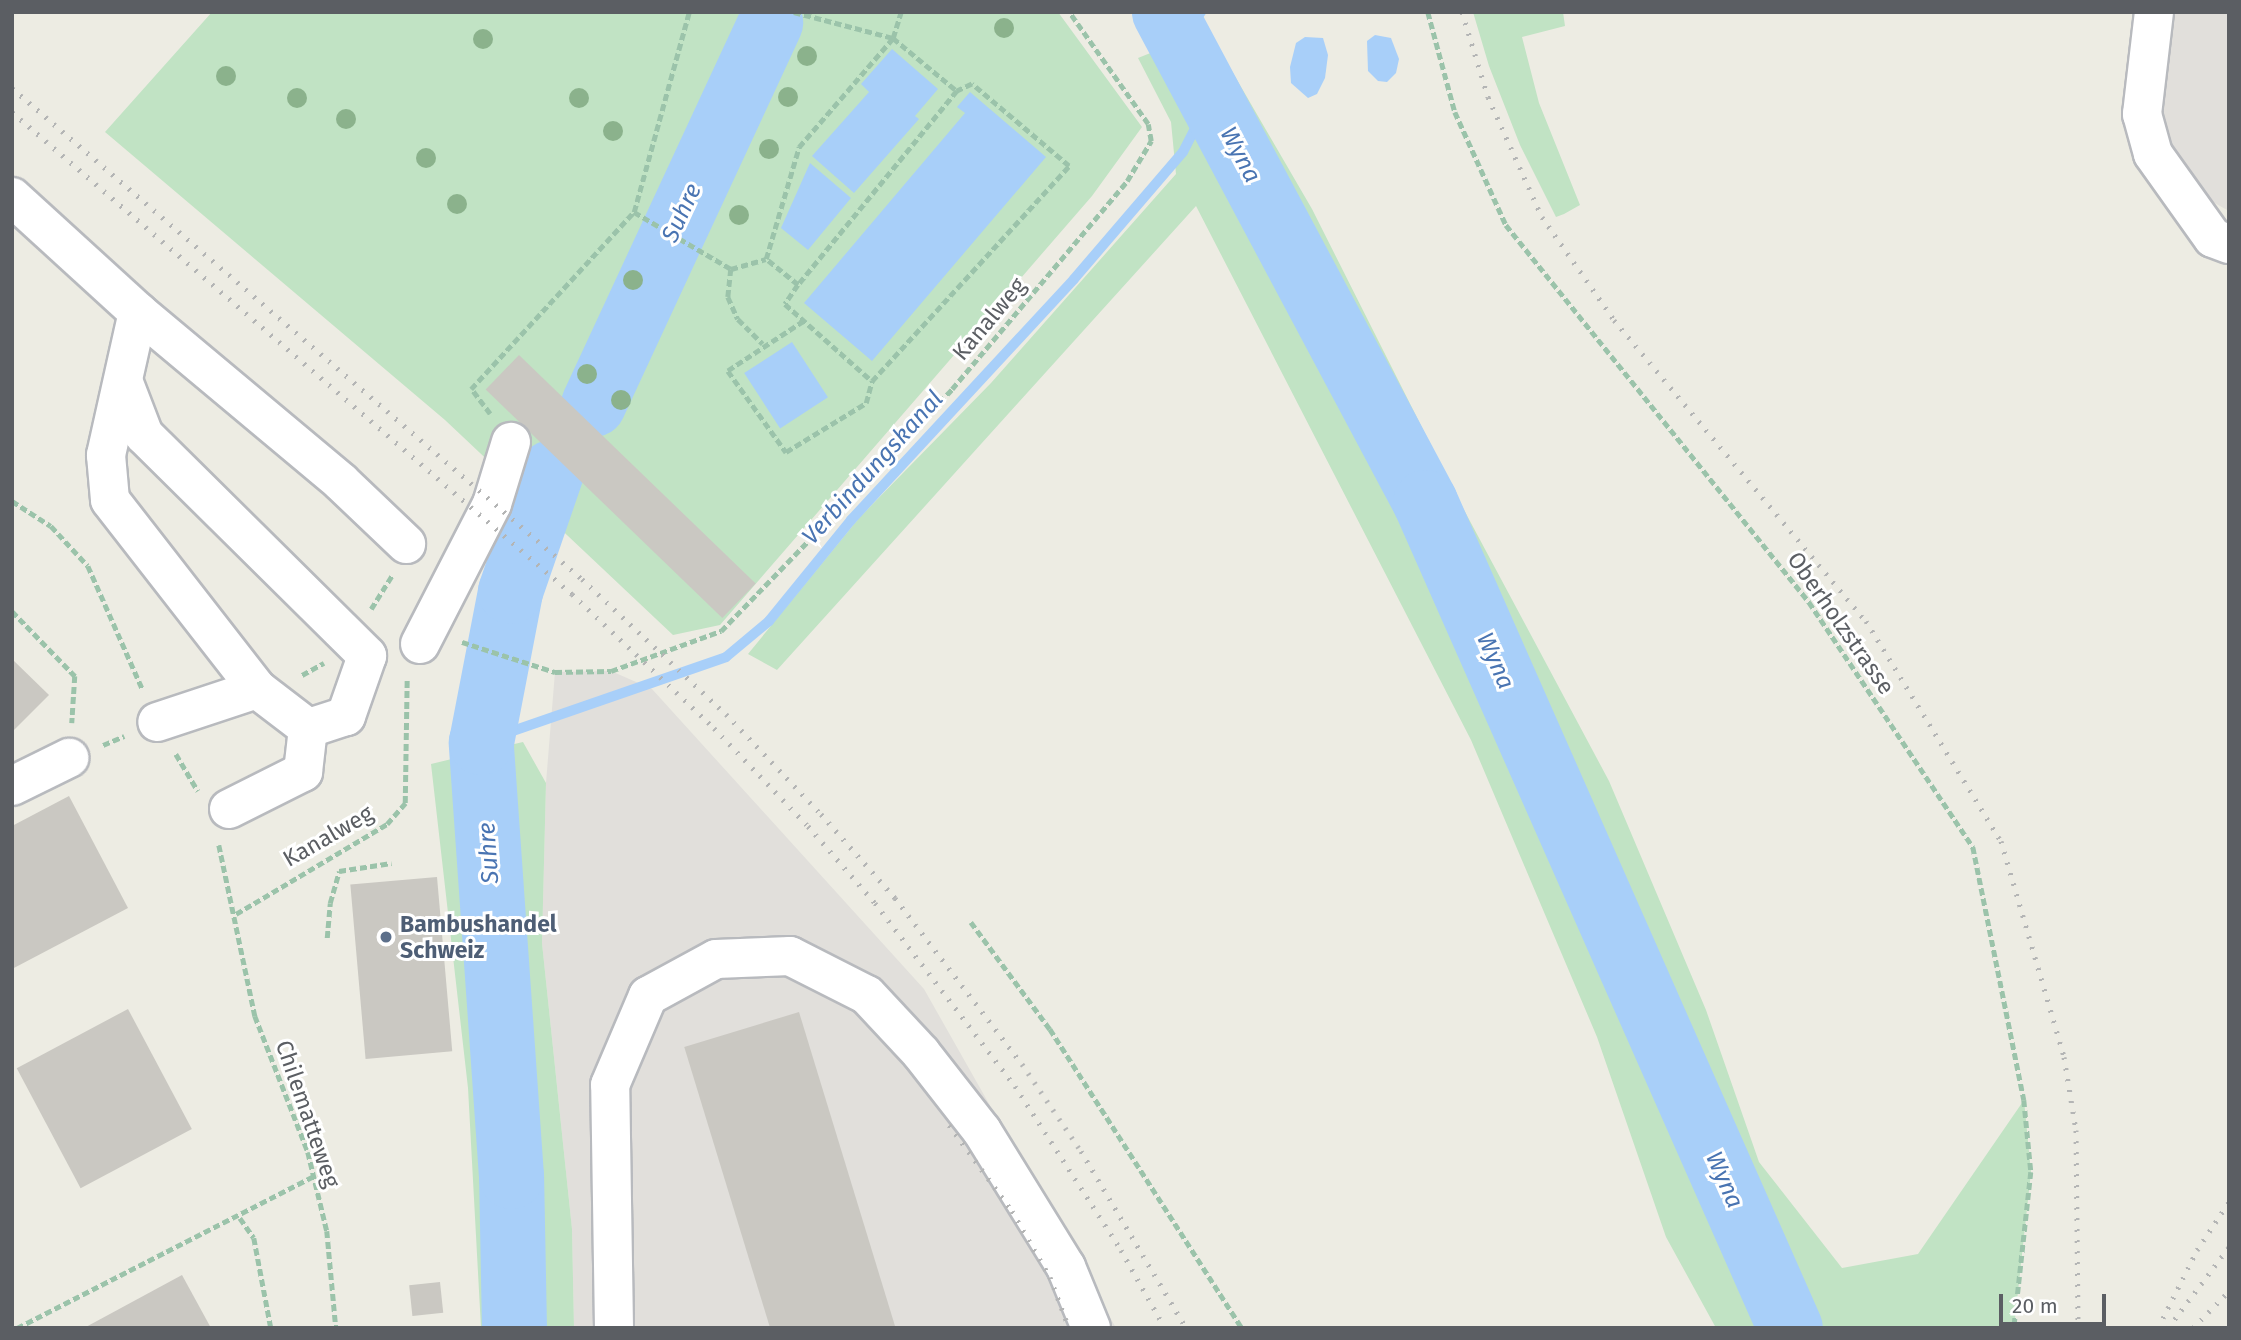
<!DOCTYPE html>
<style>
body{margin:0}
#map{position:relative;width:2241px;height:1340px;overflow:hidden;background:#edece3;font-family:"Fira Sans",sans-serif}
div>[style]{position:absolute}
.industrial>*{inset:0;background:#e1dfdb}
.green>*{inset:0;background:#c1e3c4}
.water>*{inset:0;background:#a8cff9;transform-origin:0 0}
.stream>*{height:10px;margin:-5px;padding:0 5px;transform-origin:5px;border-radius:5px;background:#a8cff9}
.river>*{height:65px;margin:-32.5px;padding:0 32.5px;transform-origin:32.5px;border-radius:32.5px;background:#a8cff9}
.building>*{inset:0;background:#cac8c2;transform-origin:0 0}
.path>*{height:4.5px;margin-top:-2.25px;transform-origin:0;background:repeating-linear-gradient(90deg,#9bc3aa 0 7px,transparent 0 10.5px)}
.roads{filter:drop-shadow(2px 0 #b8babe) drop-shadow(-2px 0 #b8babe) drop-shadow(0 2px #b8babe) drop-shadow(0 -2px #b8babe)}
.minor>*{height:38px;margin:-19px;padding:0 19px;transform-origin:19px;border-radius:19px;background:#fff}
.rail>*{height:5px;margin-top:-2.5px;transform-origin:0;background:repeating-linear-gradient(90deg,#b4b5b5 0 2px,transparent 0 11px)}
.trees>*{width:20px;height:20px;margin:-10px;border-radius:50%;background:#8bb28c}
.dots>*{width:19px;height:19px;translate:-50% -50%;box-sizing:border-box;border:4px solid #fff;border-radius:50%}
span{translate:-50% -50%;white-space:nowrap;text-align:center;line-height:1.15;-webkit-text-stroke:6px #fff;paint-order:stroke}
.street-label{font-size:23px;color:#5b5e63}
.service-label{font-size:23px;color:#4e5e75;font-weight:700}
.left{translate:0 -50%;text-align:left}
.water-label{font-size:24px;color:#4974b2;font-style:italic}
.frame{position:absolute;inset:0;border:14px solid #5b5e63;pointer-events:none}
.scale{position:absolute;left:1999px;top:1294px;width:107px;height:32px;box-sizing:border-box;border:4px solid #5b5e63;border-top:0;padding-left:9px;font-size:21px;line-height:24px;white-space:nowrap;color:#5b5e63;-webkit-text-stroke:5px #fff;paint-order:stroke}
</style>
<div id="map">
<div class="industrial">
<i style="clip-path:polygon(2161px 12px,2229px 12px,2229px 211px,2173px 180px,2150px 118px)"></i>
<i style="clip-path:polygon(611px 671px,652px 689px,924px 989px,1116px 1328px,574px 1328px,572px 1229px,542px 943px,546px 783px,555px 672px)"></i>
</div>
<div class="green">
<i style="clip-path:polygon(212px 12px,1058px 12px,1142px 127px,1092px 196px,720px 625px,673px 635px,445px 420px,105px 132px)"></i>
<i style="clip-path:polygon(1473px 12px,1563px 12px,1565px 26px,1522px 37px,1539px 103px,1580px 205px,1564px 214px,1556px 217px,1520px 145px,1489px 66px)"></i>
<i style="clip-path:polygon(1208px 30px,1312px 209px,1456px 495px,1609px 781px,1706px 1010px,1759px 1162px,1842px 1268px,1918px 1254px,2024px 1100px,2031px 1172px,2014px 1328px,1716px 1328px,1666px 1237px,1597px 1037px,1471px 740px,1196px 206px,777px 670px,748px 654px,859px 518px,991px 383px,1176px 174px,1171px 122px,1138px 58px)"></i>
<i style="clip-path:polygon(523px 742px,546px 783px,542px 943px,572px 1229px,574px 1328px,481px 1328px,468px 1088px,431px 764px)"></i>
</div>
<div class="water">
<i style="clip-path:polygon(1375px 35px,1391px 38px,1399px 59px,1396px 73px,1387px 82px,1378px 81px,1368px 71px,1367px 41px)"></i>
<i style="clip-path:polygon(1305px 37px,1323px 38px,1328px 55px,1325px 78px,1317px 94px,1308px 98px,1291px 83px,1290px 67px,1296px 43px)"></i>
<i style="clip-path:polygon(892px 49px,938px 89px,915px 116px,919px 119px,854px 193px,812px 156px,869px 92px,861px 84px)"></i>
<i style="clip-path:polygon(970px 92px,1046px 157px,872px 361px,804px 303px,965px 113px,957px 107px)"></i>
<i style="clip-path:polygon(810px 163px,851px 198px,808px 250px,781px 228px)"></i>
<i style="left:792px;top:342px;width:66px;height:57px;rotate:57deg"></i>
</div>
<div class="stream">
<i style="left:1180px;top:42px;width:37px;rotate:-55deg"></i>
<i style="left:481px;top:742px;width:259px;rotate:-19.1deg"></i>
<i style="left:726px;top:657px;width:56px;rotate:-39.9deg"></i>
<i style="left:769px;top:621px;width:130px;rotate:-50.9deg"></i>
<i style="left:851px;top:520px;width:328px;rotate:-47.2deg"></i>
<i style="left:1074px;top:279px;width:167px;rotate:-49.4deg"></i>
<i style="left:1183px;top:152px;width:57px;rotate:-63deg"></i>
</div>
<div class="river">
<i style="left:1164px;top:12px;width:555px;rotate:61.96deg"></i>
<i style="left:1425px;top:502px;width:903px;rotate:66.16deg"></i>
<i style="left:593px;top:404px;width:421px;rotate:-65.1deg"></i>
<i style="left:514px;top:1328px;width:152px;rotate:-91.1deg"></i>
<i style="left:511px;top:1176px;width:435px;rotate:-94deg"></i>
<i style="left:481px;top:742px;width:154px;rotate:-79.1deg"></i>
<i style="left:510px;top:591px;width:126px;rotate:-71deg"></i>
</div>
<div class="building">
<i style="left:519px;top:355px;width:329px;height:48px;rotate:44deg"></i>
<i style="clip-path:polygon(12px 659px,49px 695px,12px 732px)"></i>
<i style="clip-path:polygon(69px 796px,128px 908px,12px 969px,12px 826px)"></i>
<i style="left:437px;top:877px;width:175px;height:87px;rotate:85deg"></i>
<i style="left:128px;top:1009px;width:136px;height:126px;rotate:62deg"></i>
<i style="left:799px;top:1012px;width:330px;height:120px;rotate:73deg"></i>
<i style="clip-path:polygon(182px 1275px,211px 1328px,84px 1328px)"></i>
<i style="left:440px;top:1282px;width:31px;height:31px;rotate:84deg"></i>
</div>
<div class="path">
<i style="left:746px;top:12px;width:30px"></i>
<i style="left:794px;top:12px;width:102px;rotate:14.7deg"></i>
<i style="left:893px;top:38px;width:27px;rotate:-73deg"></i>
<i style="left:1428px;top:12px;width:104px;rotate:74.9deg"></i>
<i style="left:1455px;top:112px;width:124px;rotate:65.7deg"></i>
<i style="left:1506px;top:225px;width:484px;rotate:51.2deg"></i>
<i style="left:1809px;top:602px;width:295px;rotate:56.2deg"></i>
<i style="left:1973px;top:847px;width:258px;rotate:78.6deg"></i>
<i style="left:2024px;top:1100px;width:72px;rotate:84.4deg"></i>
<i style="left:2031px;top:1172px;width:157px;rotate:96.2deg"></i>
<i style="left:893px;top:38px;width:83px;rotate:39.6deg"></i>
<i style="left:957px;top:91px;width:251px;rotate:129.3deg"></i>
<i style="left:798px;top:285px;width:41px;rotate:-140.9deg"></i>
<i style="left:766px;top:259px;width:117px;rotate:-73.6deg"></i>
<i style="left:799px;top:147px;width:144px;rotate:-49.2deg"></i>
<i style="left:634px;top:212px;width:113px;rotate:30.4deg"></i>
<i style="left:731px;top:269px;width:36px;rotate:-16deg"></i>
<i style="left:731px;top:269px;width:28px;rotate:96deg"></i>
<i style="left:728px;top:297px;width:24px;rotate:66deg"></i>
<i style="left:738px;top:319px;width:35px;rotate:45deg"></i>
<i style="left:798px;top:285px;width:23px;rotate:124deg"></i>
<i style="left:785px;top:304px;width:116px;rotate:41.5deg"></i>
<i style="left:872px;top:381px;width:292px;rotate:-47.5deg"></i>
<i style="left:1069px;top:166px;width:127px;rotate:-139.8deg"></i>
<i style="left:972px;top:84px;width:17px;rotate:155deg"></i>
<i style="left:804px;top:321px;width:91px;rotate:146.7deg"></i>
<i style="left:728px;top:371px;width:100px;rotate:54.4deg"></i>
<i style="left:786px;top:452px;width:94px;rotate:-31.5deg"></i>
<i style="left:866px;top:403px;width:23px;rotate:-75deg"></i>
<i style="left:490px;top:414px;width:31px;rotate:-127deg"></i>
<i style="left:471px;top:389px;width:241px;rotate:-47.4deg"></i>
<i style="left:634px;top:212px;width:207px;rotate:-74.6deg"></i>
<i style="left:12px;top:501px;width:46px;rotate:32.7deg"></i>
<i style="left:51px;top:526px;width:54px;rotate:47.2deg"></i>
<i style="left:88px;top:566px;width:136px;rotate:66.1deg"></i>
<i style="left:371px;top:609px;width:40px;rotate:-58deg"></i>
<i style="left:12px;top:611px;width:91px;rotate:45.9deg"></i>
<i style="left:75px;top:676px;width:47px;rotate:93.7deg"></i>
<i style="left:462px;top:642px;width:98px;rotate:17.9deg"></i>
<i style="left:555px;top:672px;width:56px;rotate:-1deg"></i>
<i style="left:611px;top:671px;width:117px;rotate:-20deg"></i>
<i style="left:721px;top:631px;width:138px;rotate:-45.9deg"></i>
<i style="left:817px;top:532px;width:197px;rotate:-46.6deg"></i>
<i style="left:952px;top:389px;width:272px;rotate:-49.9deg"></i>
<i style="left:1127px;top:181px;width:47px;rotate:-59deg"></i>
<i style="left:1151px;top:141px;width:17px;rotate:-100deg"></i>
<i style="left:1148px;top:124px;width:137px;rotate:-125.2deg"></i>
<i style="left:302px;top:675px;width:25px;rotate:-29deg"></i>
<i style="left:103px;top:745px;width:23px;rotate:-23deg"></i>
<i style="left:176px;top:754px;width:43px;rotate:59.3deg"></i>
<i style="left:219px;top:845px;width:175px;rotate:78.1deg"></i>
<i style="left:255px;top:1016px;width:146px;rotate:68.7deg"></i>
<i style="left:308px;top:1152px;width:81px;rotate:76.5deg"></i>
<i style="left:327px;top:1231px;width:97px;rotate:84.7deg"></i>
<i style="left:236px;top:914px;width:176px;rotate:-30.8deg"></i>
<i style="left:387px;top:824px;width:28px;rotate:-49deg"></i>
<i style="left:405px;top:803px;width:126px;rotate:-89.1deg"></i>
<i style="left:971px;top:922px;width:133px;rotate:53.6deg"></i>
<i style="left:1050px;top:1029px;width:355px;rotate:57.3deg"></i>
<i style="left:327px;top:938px;width:35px;rotate:-85deg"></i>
<i style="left:330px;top:903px;width:33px;rotate:-74deg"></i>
<i style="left:339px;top:871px;width:53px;rotate:-8.7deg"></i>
<i style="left:240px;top:1218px;width:24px;rotate:55deg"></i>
<i style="left:254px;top:1238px;width:92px;rotate:79.3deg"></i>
<i style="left:17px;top:1328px;width:334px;rotate:-27.1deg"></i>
</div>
<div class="roads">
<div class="minor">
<i style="left:2154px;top:12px;width:103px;rotate:96.7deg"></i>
<i style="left:2142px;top:114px;width:41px;rotate:74.6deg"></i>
<i style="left:2153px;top:154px;width:103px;rotate:54.5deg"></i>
<i style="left:2213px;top:238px;width:17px;rotate:21deg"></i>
<i style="left:12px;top:197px;width:171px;rotate:42.4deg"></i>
<i style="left:138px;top:312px;width:147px;rotate:102.6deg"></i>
<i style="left:106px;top:455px;width:45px;rotate:84.9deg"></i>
<i style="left:110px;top:500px;width:239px;rotate:52.1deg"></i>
<i style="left:257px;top:689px;width:105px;rotate:161.7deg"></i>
<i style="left:138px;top:312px;width:265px;rotate:39.9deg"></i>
<i style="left:341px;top:482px;width:90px;rotate:43.6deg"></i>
<i style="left:124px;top:383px;width:56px;rotate:69deg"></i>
<i style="left:144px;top:435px;width:314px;rotate:44.7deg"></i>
<i style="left:367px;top:656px;width:64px;rotate:109.3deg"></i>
<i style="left:346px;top:716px;width:40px;rotate:162deg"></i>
<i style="left:308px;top:728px;width:64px;rotate:-142.6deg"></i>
<i style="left:420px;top:644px;width:157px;rotate:-62.8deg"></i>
<i style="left:492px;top:504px;width:65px;rotate:-73deg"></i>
<i style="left:12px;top:786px;width:64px;rotate:-26.2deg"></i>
<i style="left:229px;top:809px;width:83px;rotate:-26.6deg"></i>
<i style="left:303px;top:772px;width:44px;rotate:-83.5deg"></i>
<i style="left:614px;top:1328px;width:243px;rotate:-90.9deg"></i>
<i style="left:610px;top:1085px;width:97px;rotate:-66.9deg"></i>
<i style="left:648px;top:996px;width:77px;rotate:-28.6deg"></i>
<i style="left:716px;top:959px;width:74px;rotate:-2.3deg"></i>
<i style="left:790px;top:956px;width:86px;rotate:26.9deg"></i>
<i style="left:867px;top:995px;width:79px;rotate:47deg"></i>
<i style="left:921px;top:1053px;width:99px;rotate:52deg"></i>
<i style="left:982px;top:1131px;width:160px;rotate:58.3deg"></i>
<i style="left:1066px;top:1267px;width:66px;rotate:67.7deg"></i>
</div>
</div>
<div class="rail">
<i style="left:1462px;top:12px;width:89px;rotate:73deg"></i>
<i style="left:1488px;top:97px;width:132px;rotate:65.8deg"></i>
<i style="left:1542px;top:217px;width:126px;rotate:55deg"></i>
<i style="left:1614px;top:320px;width:393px;rotate:50.1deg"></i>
<i style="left:1866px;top:621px;width:258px;rotate:58.5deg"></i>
<i style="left:2001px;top:841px;width:225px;rotate:73.7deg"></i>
<i style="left:2064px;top:1057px;width:74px;rotate:80.7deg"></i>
<i style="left:2076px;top:1130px;width:198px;rotate:89.4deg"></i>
<i style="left:12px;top:88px;width:752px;rotate:40.74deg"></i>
<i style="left:582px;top:579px;width:197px;rotate:43.2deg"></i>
<i style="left:726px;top:714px;width:138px;rotate:46.5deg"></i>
<i style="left:821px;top:814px;width:112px;rotate:48.6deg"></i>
<i style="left:895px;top:898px;width:209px;rotate:52.6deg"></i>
<i style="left:1022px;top:1064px;width:105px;rotate:55.9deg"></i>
<i style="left:1081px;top:1151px;width:206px;rotate:59.3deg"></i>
<i style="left:12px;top:112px;width:739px;rotate:40.72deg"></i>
<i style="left:572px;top:594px;width:195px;rotate:43.3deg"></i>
<i style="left:714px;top:728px;width:136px;rotate:46.2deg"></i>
<i style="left:808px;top:826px;width:102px;rotate:49deg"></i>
<i style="left:875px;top:903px;width:230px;rotate:52.6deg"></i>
<i style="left:1015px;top:1086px;width:195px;rotate:57.1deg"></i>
<i style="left:1121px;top:1250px;width:90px;rotate:60.6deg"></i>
<i style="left:949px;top:1125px;width:107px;rotate:53.8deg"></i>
<i style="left:1012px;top:1211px;width:76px;rotate:60.1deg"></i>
<i style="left:1050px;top:1277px;width:54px;rotate:69.6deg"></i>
<i style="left:2158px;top:1328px;width:87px;rotate:-63.4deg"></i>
<i style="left:2197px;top:1250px;width:58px;rotate:-56.3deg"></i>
<i style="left:2168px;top:1328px;width:101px;rotate:-53deg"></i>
<i style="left:2193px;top:1328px;width:52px;rotate:-45.8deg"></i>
</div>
<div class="trees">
<i style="left:1004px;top:28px"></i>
<i style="left:483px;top:39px"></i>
<i style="left:807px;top:56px"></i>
<i style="left:226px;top:76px"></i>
<i style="left:788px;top:97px"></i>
<i style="left:297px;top:98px"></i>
<i style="left:579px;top:98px"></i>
<i style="left:346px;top:119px"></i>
<i style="left:613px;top:131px"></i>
<i style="left:769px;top:149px"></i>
<i style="left:426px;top:158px"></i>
<i style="left:457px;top:204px"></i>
<i style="left:739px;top:215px"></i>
<i style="left:633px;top:280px"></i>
<i style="left:587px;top:374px"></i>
<i style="left:621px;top:400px"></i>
</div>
<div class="dots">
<i style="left:386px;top:937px;background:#5c6f8a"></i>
</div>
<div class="street-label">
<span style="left:989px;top:319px;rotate:-50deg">Kanalweg</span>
<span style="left:1841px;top:623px;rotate:55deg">Oberholzstrasse</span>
<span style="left:328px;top:836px;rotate:-30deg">Kanalweg</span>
<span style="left:308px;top:1114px;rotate:71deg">Chilematteweg</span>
</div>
<div class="service-label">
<span class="left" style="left:400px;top:937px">Bambushandel<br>Schweiz</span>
</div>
<div class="water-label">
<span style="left:1240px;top:155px;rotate:62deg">Wyna</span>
<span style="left:682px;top:213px;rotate:-65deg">Suhre</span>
<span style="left:873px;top:468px;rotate:-48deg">Verbindungskanal</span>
<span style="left:1495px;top:661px;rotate:66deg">Wyna</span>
<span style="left:489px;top:853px;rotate:-94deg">Suhre</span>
<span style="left:1724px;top:1180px;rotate:66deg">Wyna</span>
</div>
<div class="frame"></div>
<div class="scale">20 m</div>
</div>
